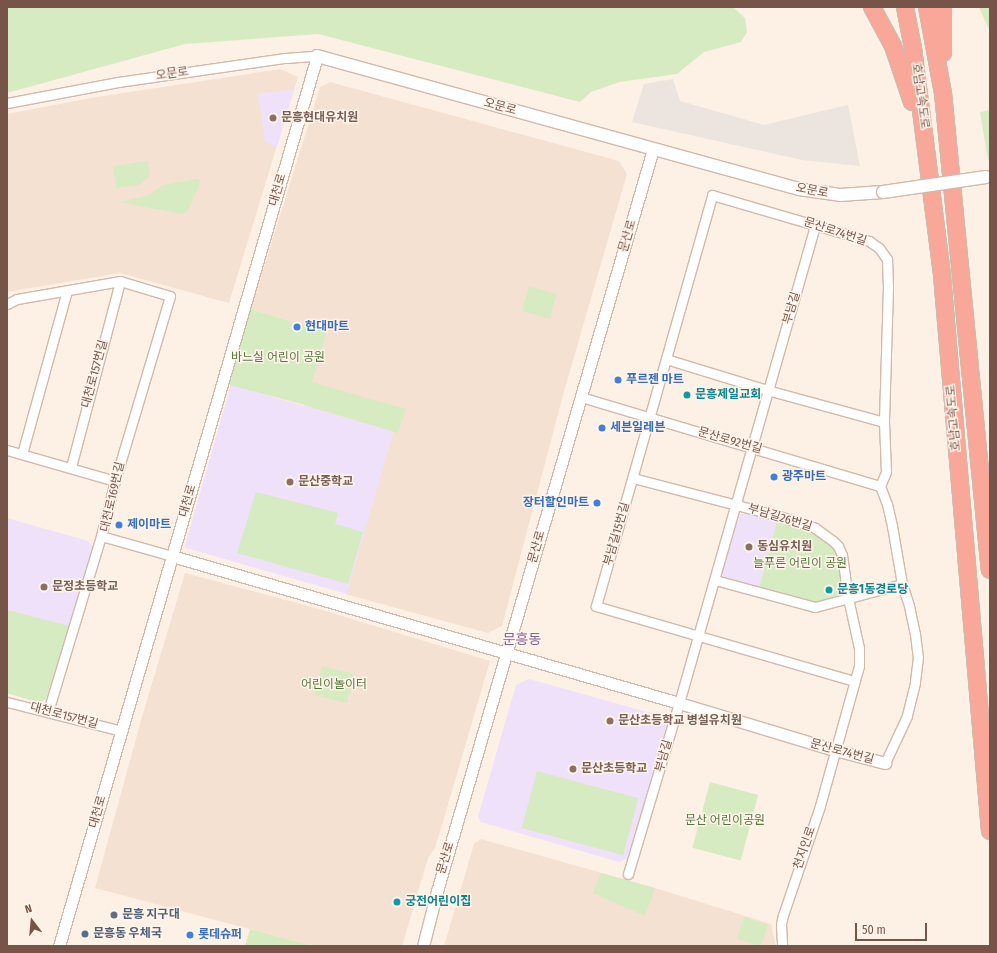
<!DOCTYPE html>
<meta charset="utf-8">
<style>
body{margin:0}
#map{position:relative;width:997px;height:953px;overflow:hidden;background:#fdf0e4;font-family:"Fira Sans Condensed","Noto Sans KR",sans-serif}
div>[style]{position:absolute}
.residential>*{inset:0;background:#f5e1d2}
.industrial>*{inset:0;background:#ece4df}
.education>*{inset:0;background:#eee1f9;transform-origin:0 0}
.green>*{inset:0;background:#d7ebc2;transform-origin:0 0}
.roads{filter:drop-shadow(1px 0 #d1b9ac) drop-shadow(-1px 0 #d1b9ac) drop-shadow(0 1px #d1b9ac) drop-shadow(0 -1px #d1b9ac)}
.minor>*{height:9px;margin:-4.5px;padding:0 4.5px;transform-origin:4.5px;border-radius:4.5px;background:#fff}
.tertiary>*{height:11px;margin:-5.5px;padding:0 5.5px;transform-origin:5.5px;border-radius:5.5px;background:#fff}
.secondary>*{height:12px;margin:-6px;padding:0 6px;transform-origin:6px;border-radius:6px;background:#fff}
.motorway>*{height:16px;margin:-8px;padding:0 8px;transform-origin:8px;border-radius:8px;background:#f9a799}
.bridges{filter:drop-shadow(1px 0 #d4b8aa) drop-shadow(-1px 0 #d4b8aa) drop-shadow(0 1px #d4b8aa) drop-shadow(0 -1px #d4b8aa)}
.secondary-bridge>*{height:12px;margin:-6px;padding:0 6px;transform-origin:6px;border-radius:6px;background:#fff}
.dots>*{width:11px;height:11px;translate:-50% -50%;box-sizing:border-box;border:2px solid #fff5eb;border-radius:50%}
span{translate:-50% -50%;white-space:nowrap;text-align:center;line-height:1.15;-webkit-text-stroke:3px #fff5eb;paint-order:stroke}
.street-label{font-size:12px;color:#775448}
.education-label{font-size:12px;color:#785e54;font-weight:700}
.left{translate:0 -50%;text-align:left}
.shop-label{font-size:12px;color:#366cbe;font-weight:700}
.right{translate:-100% -50%;text-align:right}
.park-label{font-size:12px;color:#55773d}
.culture-label{font-size:12px;color:#0d838f;font-weight:700}
.service-label{font-size:12px;color:#4e5e75;font-weight:700}
.quarter-label{font-size:14px;color:#82649a}
.frame{position:absolute;inset:0;border:8px solid #775448;pointer-events:none}
.north{position:absolute;left:12px;top:901px;width:40px;height:40px;-webkit-text-stroke:3px #fff5eb;paint-order:stroke;rotate:344deg;font-size:11px;font-weight:700;line-height:16px;text-align:center;color:#775448}
.north::after{content:'';display:block;margin:auto;width:14px;height:18px;background:#775448;clip-path:polygon(50% 0,100% 100%,50% 72%,0 100%)}
.scale{position:absolute;left:855px;top:923px;width:72px;height:18px;box-sizing:border-box;border:2px solid #775448;border-top:0;padding-left:5px;font-size:12px;line-height:14px;white-space:nowrap;color:#775448;-webkit-text-stroke:3px #fff5eb;paint-order:stroke}
</style>
<div id="map">
<div class="residential">
<i style="clip-path:polygon(280px 69px,298px 77px,229px 303px,120px 273px,7px 292px,7px 114px,91px 98px)"></i>
<i style="clip-path:polygon(330px 82px,619px 161px,627px 174px,563px 395px,502px 626px,488px 633px,345px 594px,393px 432px,304px 406px,327px 332px,251px 309px,320px 87px)"></i>
<i style="clip-path:polygon(185px 573px,319px 609px,490px 661px,447px 808px,435px 848px,428px 858px,402px 946px,314px 946px,95px 888px,142px 717px)"></i>
<i style="clip-path:polygon(481px 839px,655px 888px,771px 924px,776px 946px,444px 946px,474px 844px)"></i>
</div>
<div class="industrial">
<i style="clip-path:polygon(673px 79px,680px 101px,764px 125px,848px 105px,860px 166px,802px 160px,632px 122px,644px 84px)"></i>
</div>
<div class="education">
<i style="clip-path:polygon(294px 89px,277px 147px,265px 142px,258px 94px)"></i>
<i style="left:231px;top:385px;width:169px;height:169px;rotate:16deg"></i>
<i style="clip-path:polygon(744px 513px,777px 521px,759px 588px,724px 578px,721px 572px,736px 516px)"></i>
<i style="clip-path:polygon(7px 518px,88px 541px,94px 548px,46px 699px,40px 703px,7px 693px)"></i>
<i style="clip-path:polygon(529px 679px,665px 717px,668px 721px,628px 858px,619px 862px,481px 822px,478px 817px,516px 685px)"></i>
</div>
<div class="green">
<i style="clip-path:polygon(7px 7px,733px 7px,745px 18px,747px 32px,741px 42px,704px 52px,677px 74px,619px 82px,591px 92px,580px 102px,318px 34px,185px 44px,7px 93px)"></i>
<i style="clip-path:polygon(979px 7px,990px 7px,990px 32px)"></i>
<i style="clip-path:polygon(990px 110px,990px 160px,988px 160px,980px 112px)"></i>
<i style="clip-path:polygon(148px 161px,150px 176px,139px 185px,116px 188px,113px 166px)"></i>
<i style="clip-path:polygon(195px 179px,199px 179px,200px 183px,187px 212px,182px 214px,120px 202px,149px 195px,163px 185px)"></i>
<i style="left:529px;top:286px;width:29px;height:26px;rotate:16deg"></i>
<i style="clip-path:polygon(251px 309px,327px 332px,312px 382px,406px 409px,398px 433px,305px 405px,229px 385px)"></i>
<i style="clip-path:polygon(256px 492px,338px 513px,335px 524px,363px 532px,348px 584px,237px 553px)"></i>
<i style="clip-path:polygon(777px 521px,814px 533px,825px 539px,833px 545px,839px 560px,843px 585px,837px 596px,816px 603px,759px 588px)"></i>
<i style="clip-path:polygon(7px 610px,69px 626px,46px 699px,40px 703px,7px 693px)"></i>
<i style="left:322px;top:666px;width:33px;height:30px;rotate:14deg"></i>
<i style="left:537px;top:771px;width:105px;height:59px;rotate:15deg"></i>
<i style="left:710px;top:782px;width:50px;height:68px;rotate:15deg"></i>
<i style="clip-path:polygon(601px 873px,655px 888px,645px 916px,593px 893px)"></i>
<i style="left:744px;top:917px;width:25px;height:23px;rotate:18deg"></i>
<i style="clip-path:polygon(250px 929px,314px 946px,245px 946px)"></i>
</div>
<div class="roads">
<div class="minor">
<i style="left:7px;top:103px;width:113px;rotate:-10.7deg"></i>
<i style="left:118px;top:82px;width:169px;rotate:-8.2deg"></i>
<i style="left:285px;top:58px;width:32px;rotate:-4deg"></i>
<i style="left:7px;top:304px;width:11px;rotate:-27deg"></i>
<i style="left:17px;top:299px;width:105px;rotate:-9.9deg"></i>
<i style="left:120px;top:281px;width:52px;rotate:16.7deg"></i>
<i style="left:170px;top:296px;width:193px;rotate:106.6deg"></i>
<i style="left:115px;top:481px;width:57px;rotate:104.3deg"></i>
<i style="left:101px;top:536px;width:184px;rotate:106.8deg"></i>
<i style="left:666px;top:359px;width:106px;rotate:17.1deg"></i>
<i style="left:767px;top:390px;width:121px;rotate:15.3deg"></i>
<i style="left:581px;top:397px;width:312px;rotate:16.6deg"></i>
<i style="left:7px;top:450px;width:112px;rotate:16deg"></i>
<i style="left:22px;top:454px;width:169px;rotate:-74.6deg"></i>
<i style="left:71px;top:467px;width:192px;rotate:-75.2deg"></i>
<i style="left:633px;top:478px;width:151px;rotate:14.6deg"></i>
<i style="left:779px;top:516px;width:38px;rotate:18deg"></i>
<i style="left:815px;top:528px;width:22px;rotate:36deg"></i>
<i style="left:833px;top:541px;width:7px;rotate:45deg"></i>
<i style="left:838px;top:546px;width:10px;rotate:66deg"></i>
<i style="left:842px;top:555px;width:43px;rotate:82.1deg"></i>
<i style="left:848px;top:598px;width:51px;rotate:77.6deg"></i>
<i style="left:859px;top:648px;width:18px;rotate:90deg"></i>
<i style="left:859px;top:666px;width:145px;rotate:105.6deg"></i>
<i style="left:820px;top:806px;width:115px;rotate:108.7deg"></i>
<i style="left:783px;top:915px;width:9px;rotate:103deg"></i>
<i style="left:781px;top:924px;width:22px;rotate:87deg"></i>
<i style="left:101px;top:536px;width:74px;rotate:15.7deg"></i>
<i style="left:715px;top:580px;width:104px;rotate:15.1deg"></i>
<i style="left:815px;top:607px;width:90px;rotate:-14.8deg"></i>
<i style="left:854px;top:681px;width:269px;rotate:-163.8deg"></i>
<i style="left:596px;top:606px;width:427px;rotate:-74.2deg"></i>
<i style="left:712px;top:195px;width:164px;rotate:16.3deg"></i>
<i style="left:869px;top:241px;width:12px;rotate:35deg"></i>
<i style="left:879px;top:248px;width:14px;rotate:54deg"></i>
<i style="left:887px;top:259px;width:27px;rotate:88deg"></i>
<i style="left:888px;top:286px;width:136px;rotate:91.7deg"></i>
<i style="left:884px;top:422px;width:50px;rotate:87.7deg"></i>
<i style="left:886px;top:472px;width:15px;rotate:113deg"></i>
<i style="left:880px;top:486px;width:19px;rotate:69deg"></i>
<i style="left:887px;top:504px;width:23px;rotate:77deg"></i>
<i style="left:892px;top:526px;width:59px;rotate:80.2deg"></i>
<i style="left:902px;top:584px;width:23px;rotate:72deg"></i>
<i style="left:909px;top:606px;width:29px;rotate:78deg"></i>
<i style="left:915px;top:634px;width:23px;rotate:83deg"></i>
<i style="left:918px;top:657px;width:26px;rotate:97deg"></i>
<i style="left:915px;top:683px;width:34px;rotate:104deg"></i>
<i style="left:907px;top:716px;width:52px;rotate:115.1deg"></i>
<i style="left:7px;top:702px;width:119px;rotate:14.2deg"></i>
<i style="left:628px;top:874px;width:178px;rotate:-73.4deg"></i>
<i style="left:679px;top:703px;width:497px;rotate:-74.1deg"></i>
</div>
<div class="tertiary">
<i style="left:172px;top:556px;width:528px;rotate:16.17deg"></i>
<i style="left:679px;top:703px;width:163px;rotate:16.8deg"></i>
<i style="left:835px;top:750px;width:52px;rotate:14.6deg"></i>
<i style="left:59px;top:946px;width:927px;rotate:-73.83deg"></i>
<i style="left:423px;top:946px;width:57px;rotate:-75.7deg"></i>
<i style="left:437px;top:891px;width:773px;rotate:-73.77deg"></i>
</div>
<div class="secondary">
<i style="left:317px;top:56px;width:500px;rotate:15.43deg"></i>
<i style="left:799px;top:189px;width:41px;rotate:8.3deg"></i>
<i style="left:840px;top:195px;width:43px;rotate:-4deg"></i>
</div>
<div class="motorway">
<i style="left:872px;top:7px;width:44px;rotate:61.7deg"></i>
<i style="left:893px;top:46px;width:59px;rotate:71.3deg"></i>
<i style="left:905px;top:7px;width:42px;rotate:79deg"></i>
<i style="left:913px;top:48px;width:229px;rotate:82.7deg"></i>
<i style="left:942px;top:275px;width:558px;rotate:85.07deg"></i>
<i style="left:927px;top:7px;width:87px;rotate:79.5deg"></i>
<i style="left:943px;top:93px;width:479px;rotate:84.4deg"></i>
<i style="left:943px;top:7px;width:46px;rotate:90deg"></i>
</div>
</div>
<div class="bridges">
<div class="secondary-bridge">
<i style="left:883px;top:192px;width:104px;rotate:-8.3deg"></i>
</div>
</div>
<div class="dots">
<i style="left:273px;top:118px;background:#8d6e63"></i>
<i style="left:297px;top:327px;background:#3f7fe0"></i>
<i style="left:618px;top:380px;background:#3f7fe0"></i>
<i style="left:687px;top:395px;background:#0f9aa8"></i>
<i style="left:602px;top:428px;background:#3f7fe0"></i>
<i style="left:774px;top:477px;background:#3f7fe0"></i>
<i style="left:290px;top:482px;background:#8d6e63"></i>
<i style="left:597px;top:503px;background:#3f7fe0"></i>
<i style="left:119px;top:525px;background:#3f7fe0"></i>
<i style="left:749px;top:547px;background:#8d6e63"></i>
<i style="left:44px;top:587px;background:#8d6e63"></i>
<i style="left:829px;top:590px;background:#0f9aa8"></i>
<i style="left:610px;top:721px;background:#8d6e63"></i>
<i style="left:573px;top:769px;background:#8d6e63"></i>
<i style="left:397px;top:902px;background:#0f9aa8"></i>
<i style="left:114px;top:915px;background:#5c6f8a"></i>
<i style="left:85px;top:934px;background:#5c6f8a"></i>
<i style="left:190px;top:935px;background:#3f7fe0"></i>
</div>
<div class="street-label">
<span style="left:172px;top:74px;rotate:-8deg">오문로</span>
<span style="left:920px;top:96px;rotate:82deg">호남고속도로</span>
<span style="left:500px;top:107px;rotate:15deg">오문로</span>
<span style="left:278px;top:190px;rotate:-74deg">대천로</span>
<span style="left:812px;top:191px;rotate:11deg">오문로</span>
<span style="left:835px;top:232px;rotate:18deg">문산로74번길</span>
<span style="left:628px;top:236px;rotate:-74deg">문산로</span>
<span style="left:792px;top:308px;rotate:-73deg">부남길</span>
<span style="left:95px;top:374px;rotate:-75deg">대천로157번길</span>
<span style="left:954px;top:418px;rotate:-95deg">호남고속도로</span>
<span style="left:730px;top:441px;rotate:16deg">문산로92번길</span>
<span style="left:113px;top:497px;rotate:-77deg">대천로169번길</span>
<span style="left:188px;top:501px;rotate:-74deg">대천로</span>
<span style="left:780px;top:518px;rotate:17deg">부남길26번길</span>
<span style="left:617px;top:534px;rotate:-74deg">부남길15번길</span>
<span style="left:537px;top:547px;rotate:-74deg">문산로</span>
<span style="left:64px;top:716px;rotate:15deg">대천로157번길</span>
<span style="left:842px;top:752px;rotate:15deg">문산로74번길</span>
<span style="left:664px;top:756px;rotate:-74deg">부남길</span>
<span style="left:98px;top:812px;rotate:-74deg">대천로</span>
<span style="left:805px;top:848px;rotate:-71deg">천지인로</span>
<span style="left:446px;top:858px;rotate:-73deg">문산로</span>
</div>
<div class="education-label">
<span class="left" style="left:281px;top:118px">문흥현대유치원</span>
<span class="left" style="left:298px;top:482px">문산중학교</span>
<span class="left" style="left:757px;top:547px">동심유치원</span>
<span class="left" style="left:52px;top:587px">문정초등학교</span>
<span class="left" style="left:618px;top:721px">문산초등학교 병설유치원</span>
<span class="left" style="left:581px;top:769px">문산초등학교</span>
</div>
<div class="shop-label">
<span class="left" style="left:305px;top:327px">현대마트</span>
<span class="left" style="left:626px;top:380px">푸르젠 마트</span>
<span class="left" style="left:610px;top:428px">세븐일레븐</span>
<span class="left" style="left:782px;top:477px">광주마트</span>
<span class="right" style="left:589px;top:503px">장터할인마트</span>
<span class="left" style="left:127px;top:525px">제이마트</span>
<span class="left" style="left:198px;top:935px">롯데슈퍼</span>
</div>
<div class="park-label">
<span style="left:278px;top:358px">바느실 어린이 공원</span>
<span style="left:800px;top:564px">늘푸른 어린이 공원</span>
<span style="left:334px;top:685px">어린이놀이터</span>
<span style="left:725px;top:821px">문산 어린이공원</span>
</div>
<div class="culture-label">
<span class="left" style="left:695px;top:395px">문흥제일교회</span>
<span class="left" style="left:837px;top:590px">문흥1동경로당</span>
<span class="left" style="left:405px;top:902px">궁전어린이집</span>
</div>
<div class="service-label">
<span class="left" style="left:122px;top:915px">문흥 지구대</span>
<span class="left" style="left:93px;top:934px">문흥동 우체국</span>
</div>
<div class="quarter-label">
<span style="left:522px;top:640px">문흥동</span>
</div>
<div class="frame"></div>
<div class="north">N</div>
<div class="scale">50 m</div>
</div>
